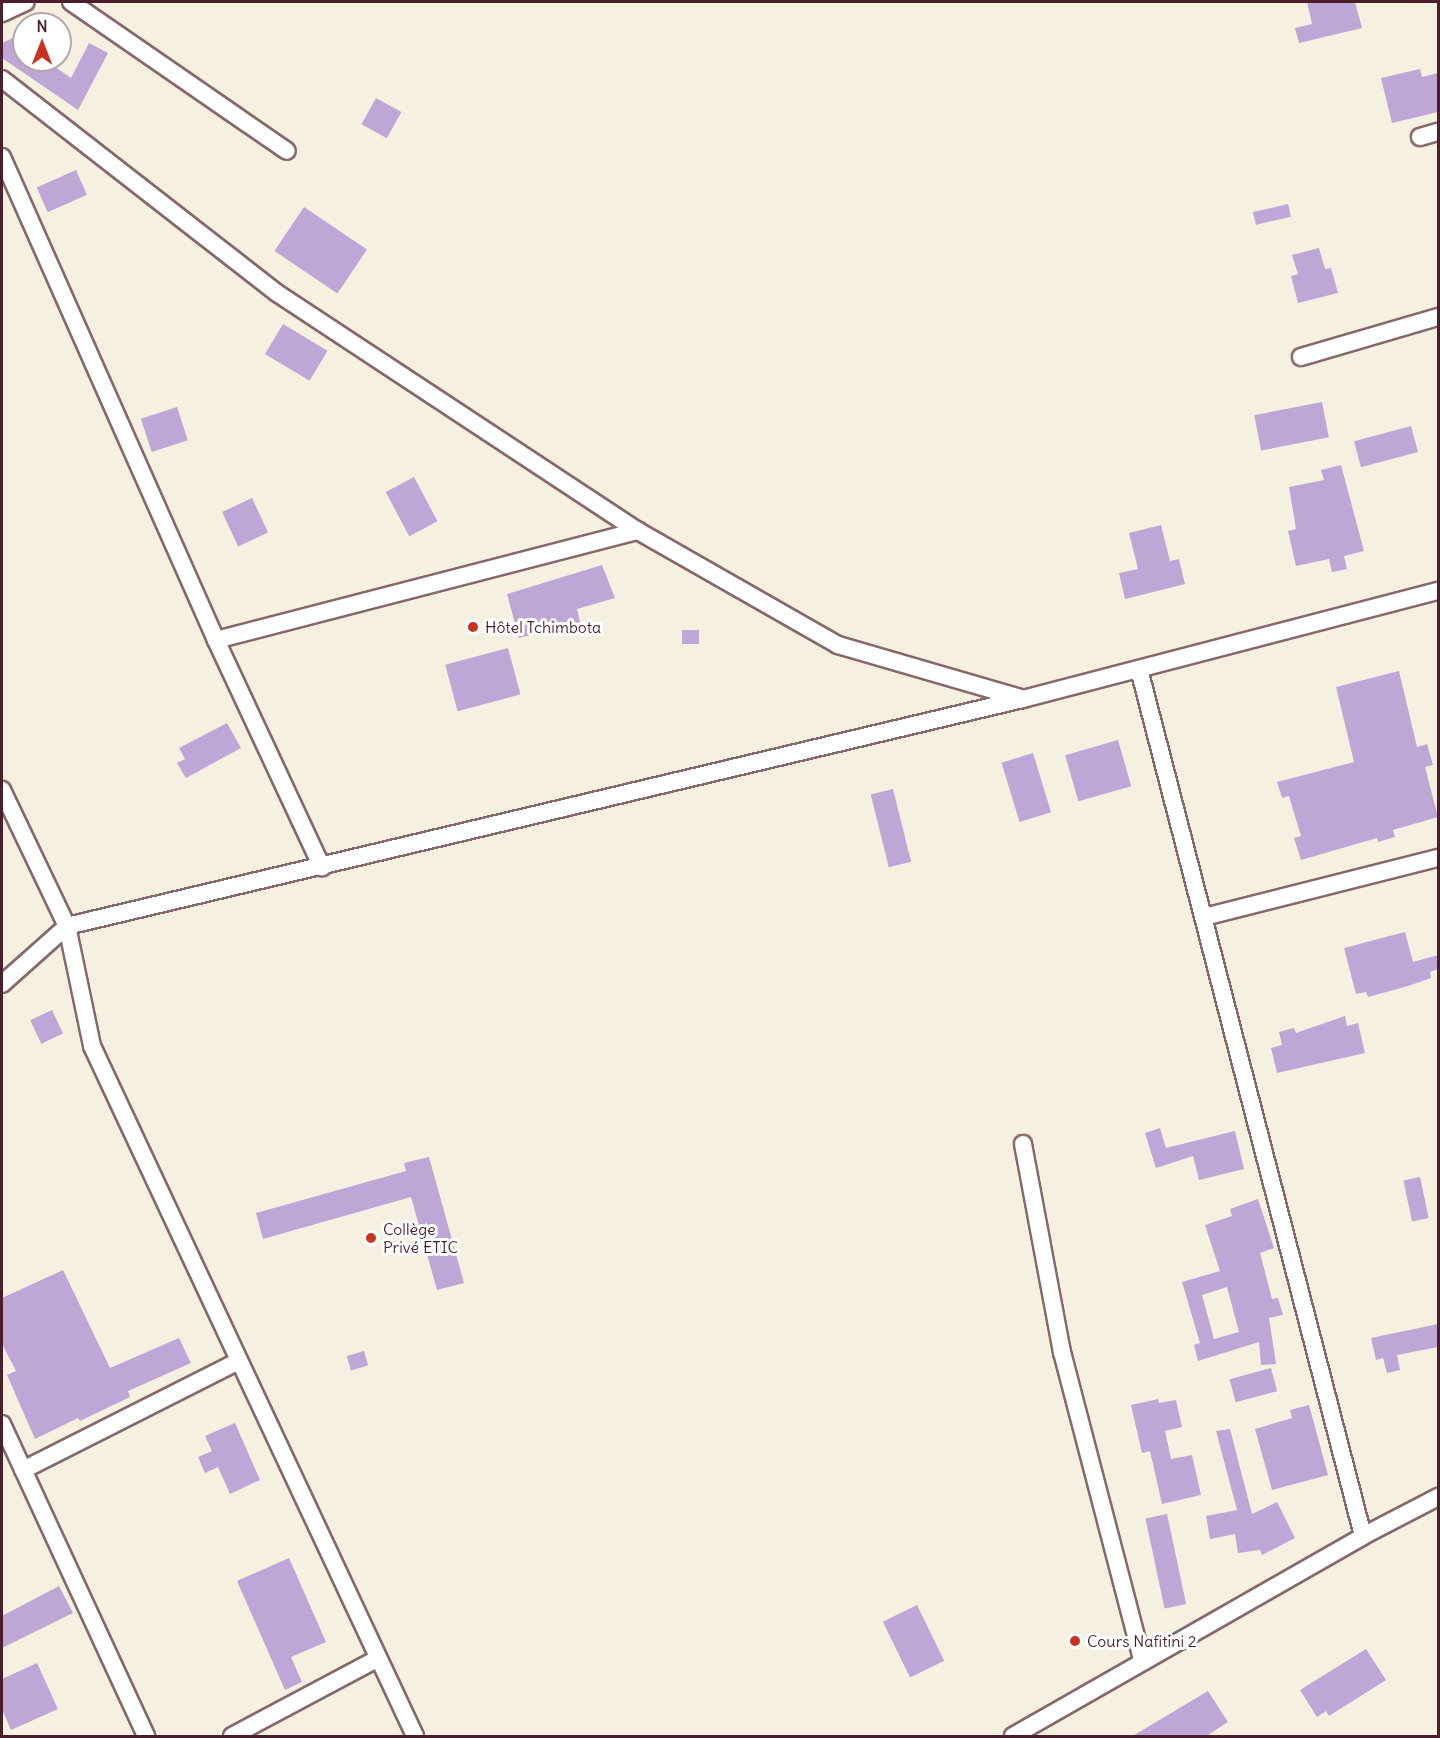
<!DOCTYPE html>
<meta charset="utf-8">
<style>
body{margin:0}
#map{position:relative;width:1440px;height:1738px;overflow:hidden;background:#f6f0e0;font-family:Delius,sans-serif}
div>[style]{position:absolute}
.building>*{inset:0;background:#bea7d6;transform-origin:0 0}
.roads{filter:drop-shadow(2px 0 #86686a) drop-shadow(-2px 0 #86686a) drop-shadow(0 2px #86686a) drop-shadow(0 -2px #86686a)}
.street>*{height:16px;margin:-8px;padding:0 8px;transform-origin:8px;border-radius:8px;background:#fff}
.dots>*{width:16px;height:16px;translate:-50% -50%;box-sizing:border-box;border:3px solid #fff;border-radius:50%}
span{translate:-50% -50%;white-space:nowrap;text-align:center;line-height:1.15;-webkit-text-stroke:6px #fff;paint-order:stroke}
.poi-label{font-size:16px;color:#4a1f2b}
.left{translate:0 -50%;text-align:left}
.frame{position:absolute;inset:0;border:3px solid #4a1f2b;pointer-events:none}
.north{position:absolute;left:12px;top:12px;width:60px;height:60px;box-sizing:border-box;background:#fff;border:2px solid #b7a5aa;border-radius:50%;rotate:0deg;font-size:16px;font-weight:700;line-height:24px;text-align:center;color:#4a1f2b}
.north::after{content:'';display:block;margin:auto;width:21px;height:27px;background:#c8321e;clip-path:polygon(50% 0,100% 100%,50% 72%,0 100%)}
</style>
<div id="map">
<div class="building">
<i style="clip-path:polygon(1307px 2px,1355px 2px,1362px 28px,1299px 43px,1295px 28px,1312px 24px)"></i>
<i style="clip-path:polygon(13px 38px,24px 45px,24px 60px,45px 60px,71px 78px,89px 43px,108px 53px,78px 110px,2px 58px,2px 43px)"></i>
<i style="clip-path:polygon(1420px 69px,1422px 77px,1438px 73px,1438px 112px,1392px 123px,1381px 78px)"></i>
<i style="left:376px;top:98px;width:29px;height:30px;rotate:29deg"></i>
<i style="left:76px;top:170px;width:27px;height:43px;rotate:66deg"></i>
<i style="left:1288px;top:204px;width:13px;height:36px;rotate:77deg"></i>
<i style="left:304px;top:207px;width:76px;height:53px;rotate:34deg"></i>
<i style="clip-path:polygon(1319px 248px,1325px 269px,1331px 268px,1338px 293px,1298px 303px,1291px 276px,1298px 274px,1292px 255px)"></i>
<i style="left:283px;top:324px;width:52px;height:35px;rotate:31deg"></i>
<i style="left:1322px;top:402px;width:36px;height:69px;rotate:79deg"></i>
<i style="left:177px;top:407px;width:35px;height:38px;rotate:72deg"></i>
<i style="left:1411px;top:426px;width:27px;height:59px;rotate:75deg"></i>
<i style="clip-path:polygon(1341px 465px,1364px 551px,1344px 556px,1347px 569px,1332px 572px,1329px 559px,1296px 566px,1288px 531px,1296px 529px,1289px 487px,1324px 480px,1321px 470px)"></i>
<i style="left:414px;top:477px;width:50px;height:32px;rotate:62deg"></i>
<i style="left:252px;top:498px;width:38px;height:33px;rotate:65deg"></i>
<i style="clip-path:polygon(1161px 525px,1170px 561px,1179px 559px,1185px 584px,1125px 599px,1119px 573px,1138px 569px,1129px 533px)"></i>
<i style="clip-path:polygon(602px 565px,615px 598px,577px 609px,580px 622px,519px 638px,507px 594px)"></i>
<i style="left:682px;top:630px;width:17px;height:14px"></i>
<i style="left:508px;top:648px;width:48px;height:65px;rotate:75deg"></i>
<i style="clip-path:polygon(1399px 671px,1417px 747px,1427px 744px,1433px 765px,1425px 767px,1438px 817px,1393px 830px,1395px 837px,1378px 842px,1377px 838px,1301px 860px,1294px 838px,1301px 836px,1289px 796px,1282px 798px,1277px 782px,1354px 762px,1336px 687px)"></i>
<i style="clip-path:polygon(227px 723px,241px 748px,186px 778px,177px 763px,185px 759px,179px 748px)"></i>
<i style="left:1118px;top:740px;width:48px;height:55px;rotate:74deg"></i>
<i style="left:1033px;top:753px;width:62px;height:33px;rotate:73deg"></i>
<i style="left:893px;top:789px;width:75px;height:23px;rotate:76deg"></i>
<i style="clip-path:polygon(1405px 932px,1413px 962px,1438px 955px,1438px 969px,1430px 972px,1431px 978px,1408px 986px,1368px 997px,1366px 992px,1356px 994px,1344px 948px)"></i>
<i style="left:52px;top:1010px;width:26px;height:24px;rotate:65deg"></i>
<i style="clip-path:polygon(1345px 1016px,1347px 1026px,1358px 1023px,1365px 1053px,1277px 1073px,1271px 1048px,1282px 1045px,1279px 1032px,1294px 1028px,1296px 1033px)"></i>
<i style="clip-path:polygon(1160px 1128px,1166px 1148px,1235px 1131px,1244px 1169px,1199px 1180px,1193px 1156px,1156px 1168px,1145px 1133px)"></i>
<i style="clip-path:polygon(429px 1157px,464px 1283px,437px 1290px,411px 1197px,263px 1239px,256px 1213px,406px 1171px,404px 1163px)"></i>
<i style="left:1420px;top:1177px;width:42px;height:17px;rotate:78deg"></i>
<i style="clip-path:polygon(evenodd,1258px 1199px,1274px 1248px,1260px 1253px,1272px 1299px,1278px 1298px,1283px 1315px,1269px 1318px,1276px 1364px,1261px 1365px,1259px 1342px,1198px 1361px,1194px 1345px,1200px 1343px,1182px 1282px,1220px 1271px,1205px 1225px,1232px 1216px,1230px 1209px,1258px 1199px,1227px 1287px,1239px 1332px,1214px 1339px,1202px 1295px,1227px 1287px)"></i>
<i style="clip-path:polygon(63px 1270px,110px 1368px,179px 1338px,191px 1363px,128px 1391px,130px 1397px,80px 1421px,78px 1418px,35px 1439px,7px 1375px,16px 1371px,2px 1344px,2px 1298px)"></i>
<i style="clip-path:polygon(1438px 1324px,1438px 1347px,1397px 1355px,1400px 1370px,1387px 1373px,1383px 1358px,1376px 1360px,1371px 1338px)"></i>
<i style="left:364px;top:1351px;width:15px;height:18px;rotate:74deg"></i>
<i style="left:1271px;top:1368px;width:24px;height:43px;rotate:75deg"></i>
<i style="clip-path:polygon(1158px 1399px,1159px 1403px,1176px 1400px,1182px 1427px,1165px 1431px,1171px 1459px,1192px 1455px,1201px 1495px,1162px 1504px,1150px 1451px,1142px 1453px,1131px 1405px)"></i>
<i style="clip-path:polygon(1309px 1405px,1328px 1475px,1272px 1490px,1255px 1429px,1292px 1418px,1290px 1410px)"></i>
<i style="clip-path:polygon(235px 1423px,260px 1480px,230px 1494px,218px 1467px,205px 1473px,198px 1457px,212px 1451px,205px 1436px)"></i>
<i style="clip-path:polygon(1230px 1429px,1252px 1514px,1277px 1502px,1295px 1538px,1262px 1555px,1260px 1550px,1238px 1553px,1235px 1534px,1210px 1539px,1206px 1516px,1237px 1510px,1216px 1431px)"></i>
<i style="left:1167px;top:1514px;width:92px;height:22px;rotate:78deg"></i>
<i style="clip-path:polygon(289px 1558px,326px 1642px,291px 1657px,302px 1682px,285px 1690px,237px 1581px)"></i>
<i style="clip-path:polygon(59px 1586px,73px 1613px,2px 1648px,2px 1616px)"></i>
<i style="left:917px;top:1605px;width:62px;height:38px;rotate:64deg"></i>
<i style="clip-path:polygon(1366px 1649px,1386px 1680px,1329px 1716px,1326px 1711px,1317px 1717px,1300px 1690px)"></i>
<i style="clip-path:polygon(37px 1663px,58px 1709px,11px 1730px,2px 1709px,2px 1679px)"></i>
<i style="clip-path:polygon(1208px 1691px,1228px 1722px,1205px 1737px,1131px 1737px)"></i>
</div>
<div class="roads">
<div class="street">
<i style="left:71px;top:2px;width:262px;rotate:34.6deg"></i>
<i style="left:2px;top:13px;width:26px;rotate:-25deg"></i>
<i style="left:2px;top:79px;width:348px;rotate:37.9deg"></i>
<i style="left:277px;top:293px;width:432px;rotate:33.4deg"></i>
<i style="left:638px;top:531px;width:230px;rotate:29.7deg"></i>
<i style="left:838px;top:645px;width:191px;rotate:16.2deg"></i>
<i style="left:1420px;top:137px;width:19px;rotate:-16deg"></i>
<i style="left:2px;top:157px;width:528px;rotate:66.1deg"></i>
<i style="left:216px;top:640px;width:251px;rotate:65deg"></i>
<i style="left:1301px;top:357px;width:143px;rotate:-16.3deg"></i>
<i style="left:216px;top:640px;width:436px;rotate:-14.5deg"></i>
<i style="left:1139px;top:669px;width:895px;rotate:75.51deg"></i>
<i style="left:2px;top:790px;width:151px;rotate:64.5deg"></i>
<i style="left:67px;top:926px;width:123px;rotate:78.2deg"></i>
<i style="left:92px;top:1046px;width:762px;rotate:64.91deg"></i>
<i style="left:1204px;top:917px;width:241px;rotate:-14.2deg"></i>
<i style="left:2px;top:984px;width:87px;rotate:-41.7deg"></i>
<i style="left:67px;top:926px;width:983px;rotate:-13.36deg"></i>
<i style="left:1023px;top:699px;width:429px;rotate:-14.6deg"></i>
<i style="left:1023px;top:1144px;width:212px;rotate:79.4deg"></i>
<i style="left:1062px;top:1352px;width:320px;rotate:75.4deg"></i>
<i style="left:2px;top:1424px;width:344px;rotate:65.2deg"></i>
<i style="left:23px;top:1470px;width:242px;rotate:-26.8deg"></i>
<i style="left:232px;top:1736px;width:164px;rotate:-28deg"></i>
<i style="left:1013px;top:1736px;width:403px;rotate:-29.7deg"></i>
<i style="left:1363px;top:1536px;width:85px;rotate:-27.5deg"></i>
</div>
</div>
<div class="dots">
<i style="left:473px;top:627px;background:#c8321e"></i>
<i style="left:371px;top:1238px;background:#c8321e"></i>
<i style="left:1075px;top:1641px;background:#c8321e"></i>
</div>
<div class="poi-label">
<span class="left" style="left:485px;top:627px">Hôtel Tchimbota</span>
<span class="left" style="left:383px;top:1238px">Collège<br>Privé ETIC</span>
<span class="left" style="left:1087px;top:1641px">Cours Nafitini 2</span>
</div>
<div class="frame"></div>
<div class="north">N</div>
</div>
